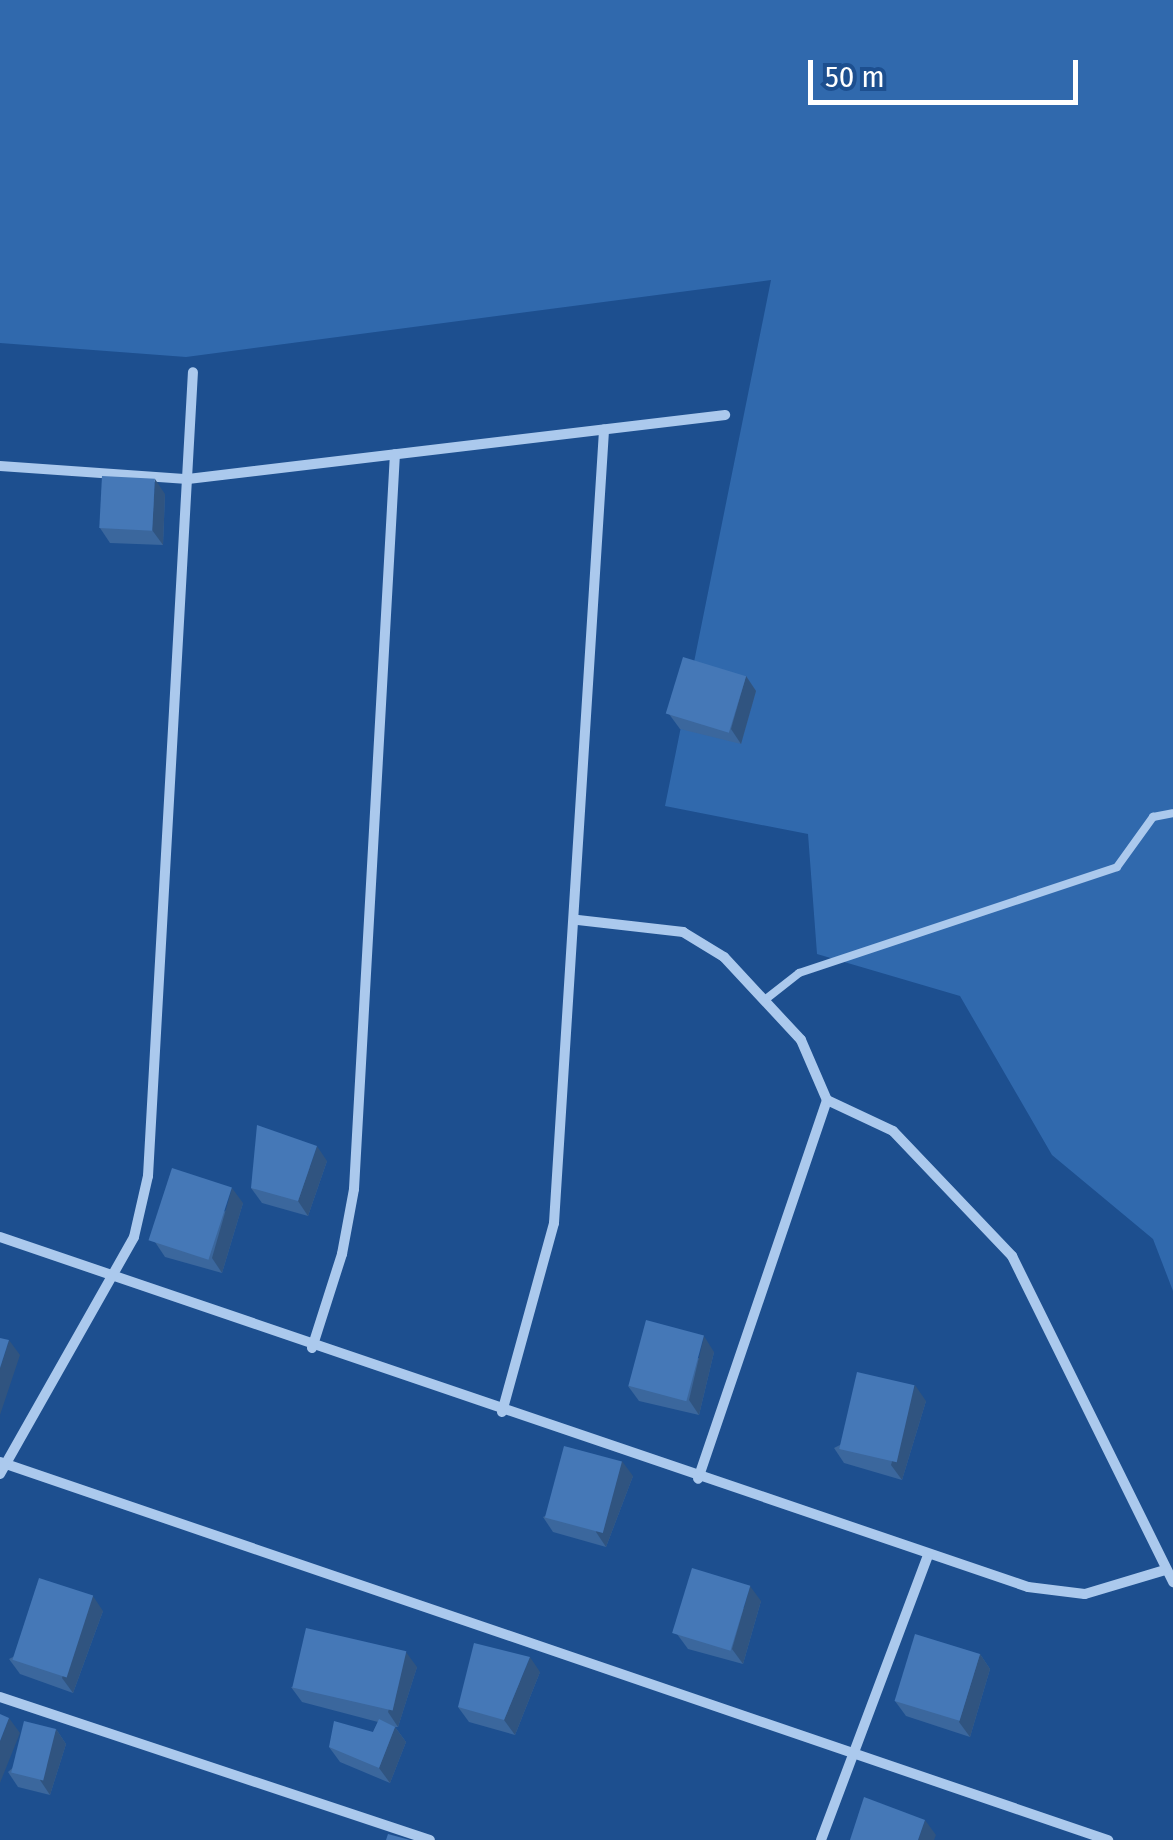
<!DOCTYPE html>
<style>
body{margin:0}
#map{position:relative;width:1173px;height:1840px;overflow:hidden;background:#1d4f8f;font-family:"Fira Sans Condensed",sans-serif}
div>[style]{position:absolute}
.green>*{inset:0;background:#3069ad}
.lane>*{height:8px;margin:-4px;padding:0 4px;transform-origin:4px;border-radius:4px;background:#abc9ed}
.street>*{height:10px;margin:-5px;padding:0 5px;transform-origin:5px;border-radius:5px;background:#abc9ed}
.wall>*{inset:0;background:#3b679d}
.shaded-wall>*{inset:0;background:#305480}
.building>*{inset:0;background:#4578b7;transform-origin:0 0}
span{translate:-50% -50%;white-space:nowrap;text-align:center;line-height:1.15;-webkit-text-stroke:9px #1d4f8f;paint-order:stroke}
.scale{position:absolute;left:808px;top:60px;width:270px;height:45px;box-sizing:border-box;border:5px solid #fff;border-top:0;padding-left:12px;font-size:30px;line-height:35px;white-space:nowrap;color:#fff;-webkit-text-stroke:8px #1d4f8f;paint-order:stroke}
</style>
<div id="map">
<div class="green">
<i style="clip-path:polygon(0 0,1173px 0,1173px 1291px,1153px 1239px,1052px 1155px,960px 996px,817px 954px,808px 834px,665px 806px,771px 280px,186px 357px,0 343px)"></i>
</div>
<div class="lane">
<i style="left:766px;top:999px;width:42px;rotate:-38.2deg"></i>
<i style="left:799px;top:973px;width:335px;rotate:-18.4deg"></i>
<i style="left:1117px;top:867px;width:62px;rotate:-54.2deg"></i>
<i style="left:1153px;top:817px;width:20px;rotate:-11deg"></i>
</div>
<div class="street">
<i style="left:0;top:466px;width:188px;rotate:4deg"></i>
<i style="left:188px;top:479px;width:541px;rotate:-6.8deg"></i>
<i style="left:578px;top:920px;width:106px;rotate:6.5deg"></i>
<i style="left:683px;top:932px;width:48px;rotate:31.4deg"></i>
<i style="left:724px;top:957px;width:113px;rotate:47.1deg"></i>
<i style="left:801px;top:1040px;width:65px;rotate:66.6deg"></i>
<i style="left:827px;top:1100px;width:400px;rotate:108.8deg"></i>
<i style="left:827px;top:1100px;width:73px;rotate:25.2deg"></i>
<i style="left:893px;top:1131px;width:173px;rotate:46.4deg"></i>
<i style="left:1012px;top:1256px;width:364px;rotate:63.7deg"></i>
<i style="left:0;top:1237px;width:1086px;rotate:18.8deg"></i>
<i style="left:1028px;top:1587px;width:57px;rotate:7deg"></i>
<i style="left:1085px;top:1594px;width:84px;rotate:-16.7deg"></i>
<i style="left:312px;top:1348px;width:99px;rotate:-72.3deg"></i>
<i style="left:342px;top:1254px;width:66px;rotate:-79.5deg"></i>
<i style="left:354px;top:1189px;width:736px;rotate:-86.81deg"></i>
<i style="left:502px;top:1412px;width:196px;rotate:-74.6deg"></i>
<i style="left:554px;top:1223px;width:795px;rotate:-86.39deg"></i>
<i style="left:0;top:1462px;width:1171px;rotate:18.84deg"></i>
<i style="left:0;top:1474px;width:272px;rotate:-60.5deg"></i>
<i style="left:134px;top:1237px;width:63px;rotate:-77.1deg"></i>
<i style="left:148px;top:1176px;width:805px;rotate:-86.8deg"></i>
<i style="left:0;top:1697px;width:453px;rotate:18.4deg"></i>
<i style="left:821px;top:1840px;width:303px;rotate:-69.4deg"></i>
</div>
<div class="wall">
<i style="clip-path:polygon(165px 494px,163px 545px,110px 543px,100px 528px)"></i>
<i style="clip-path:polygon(746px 676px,756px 691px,741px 744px,680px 729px,669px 714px)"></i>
<i style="clip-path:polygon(327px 1161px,308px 1216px,262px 1203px,251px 1188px)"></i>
<i style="clip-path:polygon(243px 1203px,222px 1273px,165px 1257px,155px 1242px)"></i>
<i style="clip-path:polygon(714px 1352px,699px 1415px,639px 1401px,628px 1386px)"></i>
<i style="clip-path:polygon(926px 1401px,902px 1480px,844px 1463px,834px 1448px)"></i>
<i style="clip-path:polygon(633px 1476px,606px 1547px,553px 1532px,543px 1517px)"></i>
<i style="clip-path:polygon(761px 1601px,743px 1664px,688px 1649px,677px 1634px)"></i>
<i style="clip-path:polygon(103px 1611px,73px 1693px,20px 1674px,9px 1659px)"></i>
<i style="clip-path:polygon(980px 1654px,990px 1669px,970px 1737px,906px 1716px,895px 1701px)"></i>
<i style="clip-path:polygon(417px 1667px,398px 1727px,395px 1727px,406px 1742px,390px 1783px,340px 1762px,329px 1747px,373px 1732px,378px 1722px,302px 1702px,291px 1687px)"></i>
<i style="clip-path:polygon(540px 1672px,515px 1735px,469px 1722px,458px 1707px)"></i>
<i style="clip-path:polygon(56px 1729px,66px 1744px,50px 1795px,18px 1787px,8px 1772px)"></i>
</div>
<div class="shaded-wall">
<i style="clip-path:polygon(155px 479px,165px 494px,163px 545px,152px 530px)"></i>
<i style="clip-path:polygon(746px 676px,756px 691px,741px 744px,731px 729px)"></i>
<i style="clip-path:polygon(317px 1146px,327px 1161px,308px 1216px,298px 1201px)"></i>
<i style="clip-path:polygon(232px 1188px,243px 1203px,222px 1273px,212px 1258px)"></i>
<i style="clip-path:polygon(704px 1336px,714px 1352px,699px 1415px,689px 1400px)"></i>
<i style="clip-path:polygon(9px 1340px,20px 1355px,0 1415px,0 1368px)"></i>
<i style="clip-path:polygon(915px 1385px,926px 1401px,902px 1480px,891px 1465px)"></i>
<i style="clip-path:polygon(622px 1461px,633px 1476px,606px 1547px,596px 1532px)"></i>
<i style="clip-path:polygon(750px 1586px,761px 1601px,743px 1664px,732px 1649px)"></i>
<i style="clip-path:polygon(93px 1596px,103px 1611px,73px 1693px,62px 1678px)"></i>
<i style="clip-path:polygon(406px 1652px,417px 1667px,398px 1727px,388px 1712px)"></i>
<i style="clip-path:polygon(980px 1654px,990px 1669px,970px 1737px,959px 1722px)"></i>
<i style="clip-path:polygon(530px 1657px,540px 1672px,515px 1735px,504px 1720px)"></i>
<i style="clip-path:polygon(9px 1718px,20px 1733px,0 1783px,0 1741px)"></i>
<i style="clip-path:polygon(395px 1727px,406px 1742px,390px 1783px,379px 1768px)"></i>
<i style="clip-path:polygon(56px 1729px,66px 1744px,50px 1795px,40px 1780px)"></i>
<i style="clip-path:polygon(925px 1820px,936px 1835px,934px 1840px,918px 1840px)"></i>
</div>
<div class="building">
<i style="left:102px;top:476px;width:53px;height:52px;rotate:3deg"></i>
<i style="left:683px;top:657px;width:66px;height:59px;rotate:17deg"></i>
<i style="clip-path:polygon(257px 1125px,317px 1146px,298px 1201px,251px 1188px)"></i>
<i style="left:172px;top:1168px;width:63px;height:76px;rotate:18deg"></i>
<i style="left:646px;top:1320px;width:60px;height:68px;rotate:15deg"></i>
<i style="clip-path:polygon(0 1338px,9px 1340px,0 1368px)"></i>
<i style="left:857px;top:1372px;width:59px;height:79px;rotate:13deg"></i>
<i style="left:564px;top:1446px;width:60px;height:74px;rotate:15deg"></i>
<i style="left:692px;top:1568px;width:61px;height:68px;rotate:17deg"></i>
<i style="left:39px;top:1578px;width:57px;height:86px;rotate:18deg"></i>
<i style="left:306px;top:1628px;width:103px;height:61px;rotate:13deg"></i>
<i style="left:915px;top:1634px;width:68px;height:70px;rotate:17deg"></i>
<i style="clip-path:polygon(474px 1643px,530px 1657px,504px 1720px,458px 1707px)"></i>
<i style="clip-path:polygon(0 1714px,9px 1718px,0 1741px)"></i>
<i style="clip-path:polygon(379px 1719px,395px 1727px,379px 1768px,329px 1747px,334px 1721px,373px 1732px)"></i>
<i style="left:24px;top:1721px;width:33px;height:53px;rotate:14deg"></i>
<i style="clip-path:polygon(864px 1797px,925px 1820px,918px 1840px,850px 1840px)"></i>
<i style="clip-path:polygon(388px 1834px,410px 1840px,386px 1840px)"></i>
</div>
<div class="scale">50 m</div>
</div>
